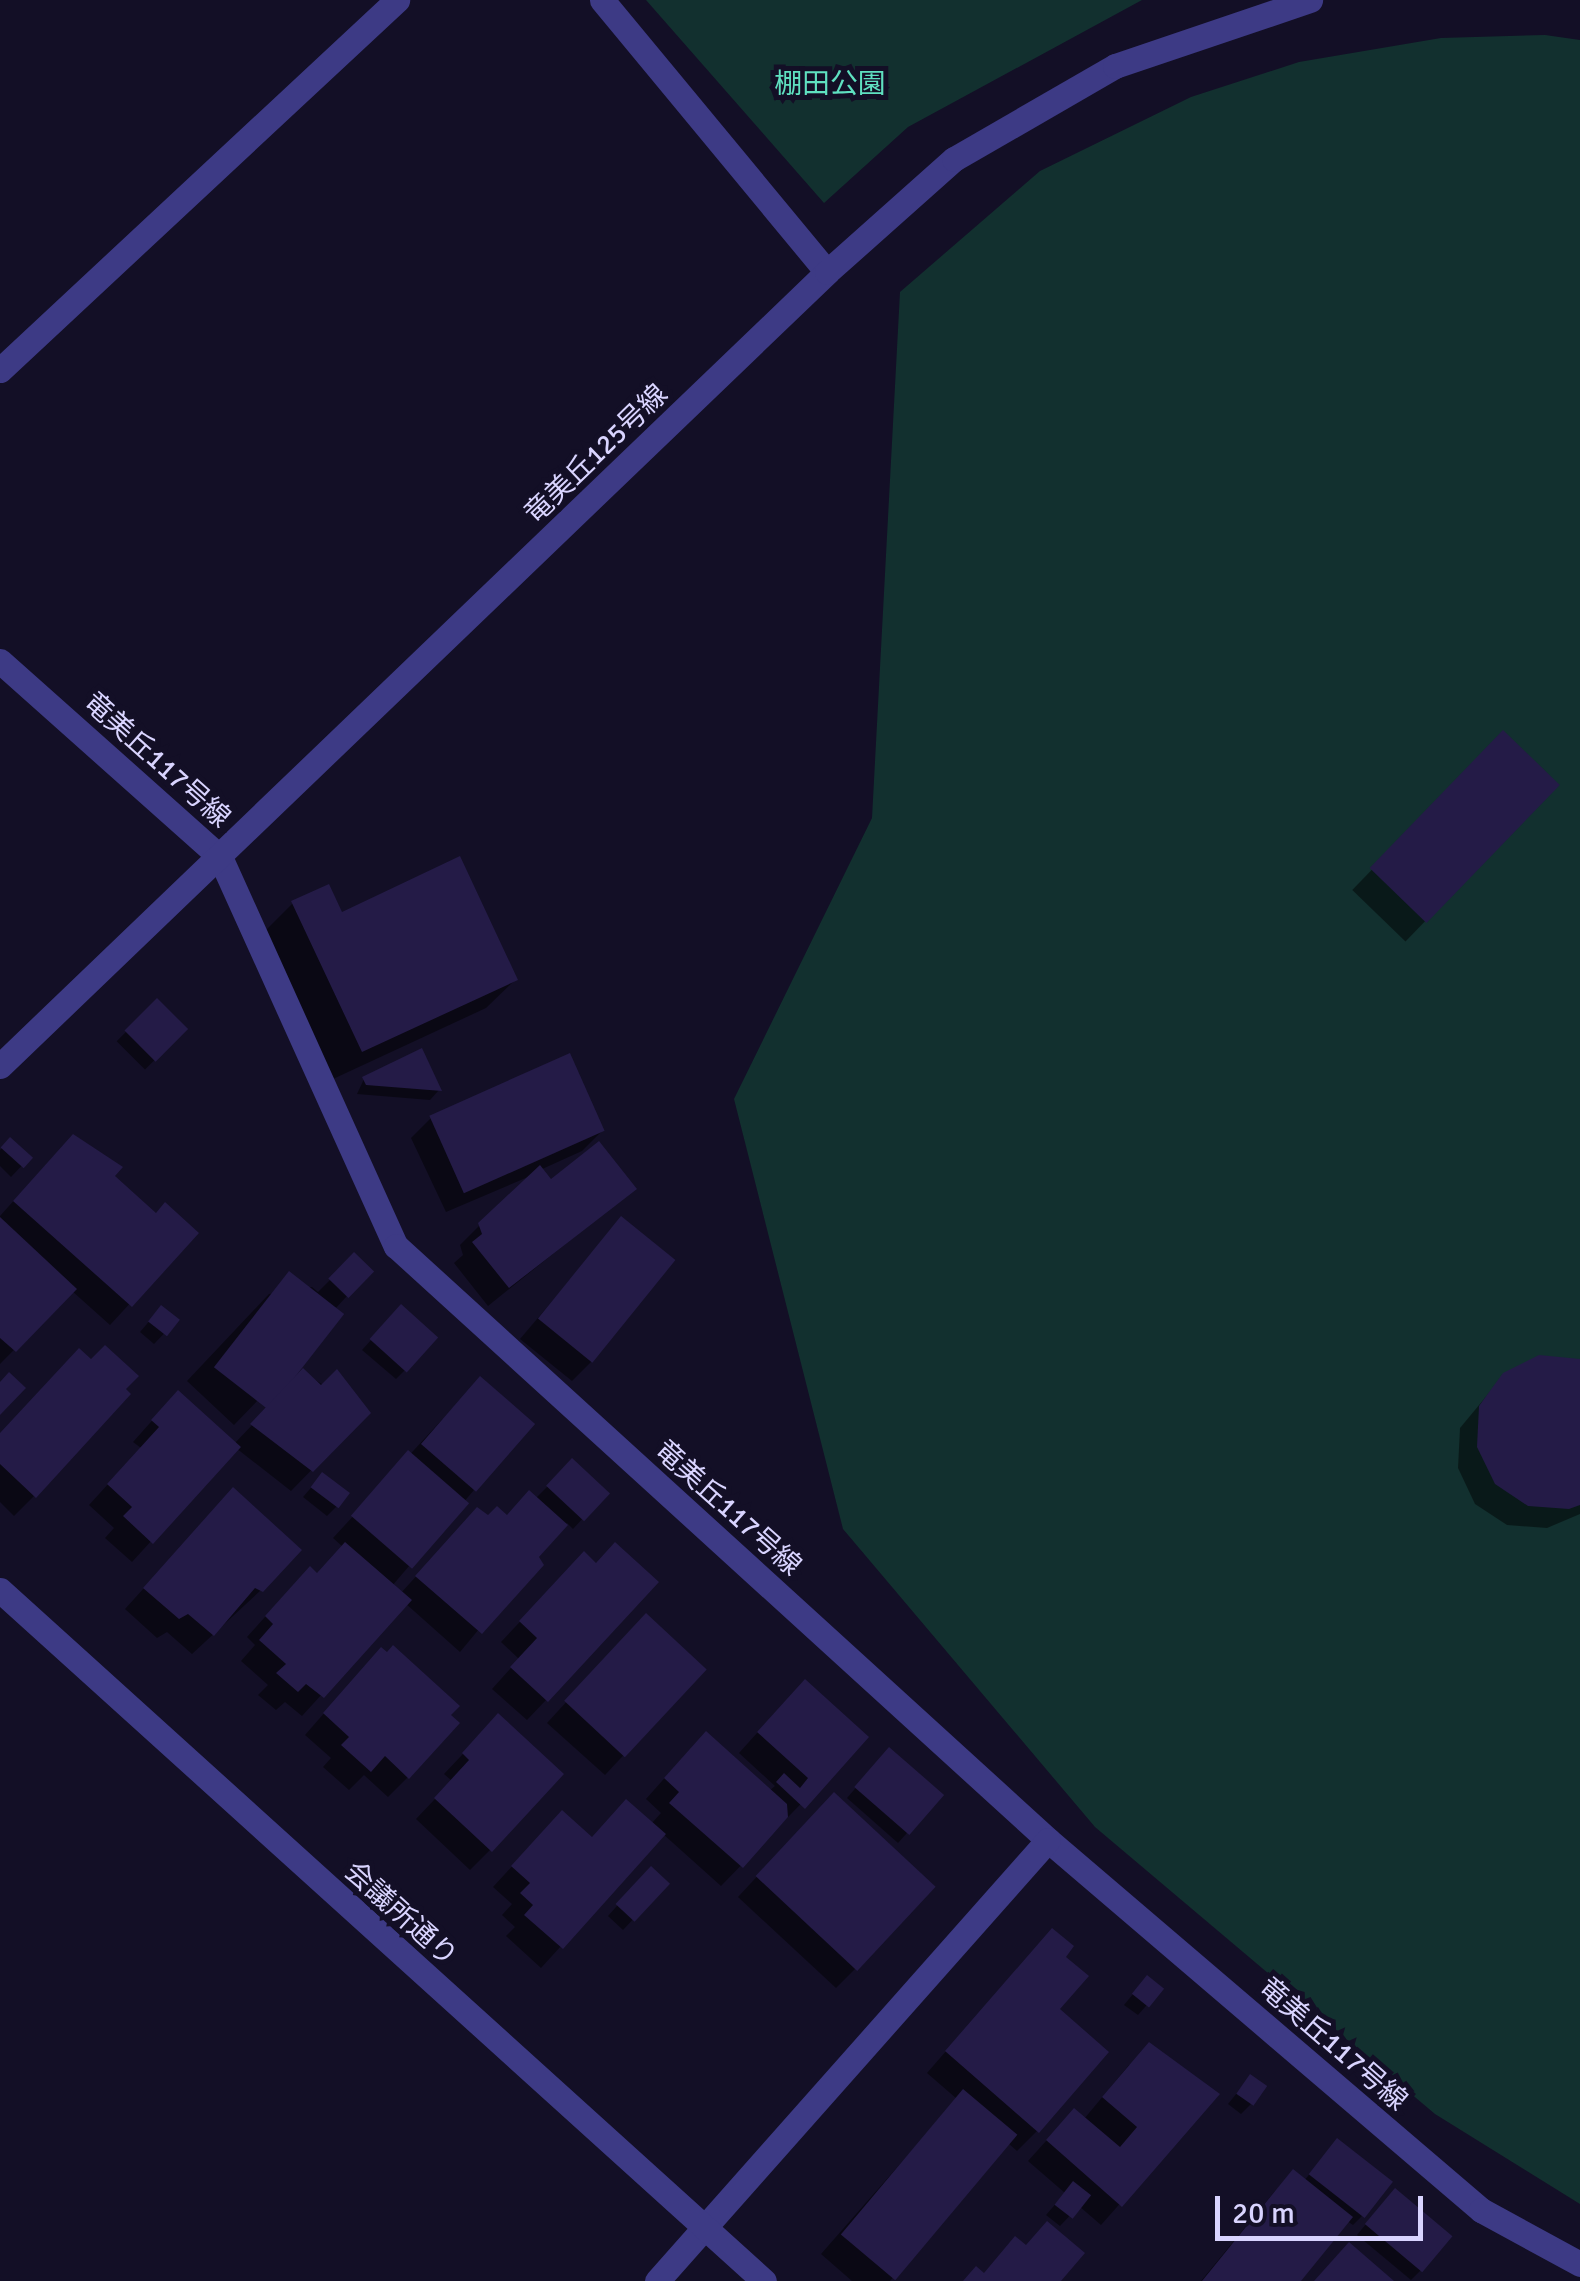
<!DOCTYPE html>
<meta charset="utf-8">
<style>
body{margin:0}
#map{position:relative;width:1580px;height:2281px;overflow:hidden;background:#130f26;font-family:Signika,"Noto Sans JP",sans-serif}
div>[style]{position:absolute}
.green>*{inset:0;background:#12302f}
.shadow>*{inset:0;background:#0007;transform-origin:0 0}
.building>*{inset:0;background:#241b47;transform-origin:0 0}
.minor>*{height:25px;margin:-12.5px;padding:0 12.5px;transform-origin:12.5px;border-radius:12.5px;background:#3d3a85}
.tertiary>*{height:25px;margin:-12.5px;padding:0 12.5px;transform-origin:12.5px;border-radius:12.5px;background:#3d3a85}
span{translate:-50% -50%;white-space:nowrap;text-align:center;line-height:1.15;-webkit-text-stroke:10px #130f26;paint-order:stroke}
.park-label{font-size:28px;color:#5fe0c0}
.street-label{font-size:28px;color:#d9d4ff}
.scale{position:absolute;left:1215px;top:2196px;width:208px;height:45px;box-sizing:border-box;border:5px solid #d9d4ff;border-top:0;padding-left:12px;font-size:30px;line-height:35px;white-space:nowrap;color:#d9d4ff;-webkit-text-stroke:8px #130f26;paint-order:stroke}
</style>
<div id="map">
<div class="green">
<i style="clip-path:polygon(646px 0,1142px 0,908px 127px,824px 203px)"></i>
<i style="clip-path:polygon(1545px 35px,1580px 40px,1580px 2204px,1435px 2114px,1095px 1827px,843px 1529px,734px 1099px,872px 818px,900px 292px,1040px 171px,1191px 97px,1299px 62px,1441px 38px)"></i>
</div>
<div class="shadow">
<i style="left:1503px;top:734px;width:74px;height:217px;rotate:44deg"></i>
<i style="clip-path:polygon(293px 903px,341px 915px,515px 980px,486px 1008px,333px 1079px,264px 932px)"></i>
<i style="left:157px;top:1001px;width:40px;height:57px;rotate:45deg"></i>
<i style="clip-path:polygon(364px 1079px,439px 1090px,430px 1100px,357px 1094px)"></i>
<i style="clip-path:polygon(431px 1118px,602px 1131px,582px 1151px,540px 1170px,550px 1183px,634px 1189px,488px 1306px,454px 1263px,463px 1255px,460px 1245px,528px 1177px,446px 1212px,411px 1138px)"></i>
<i style="clip-path:polygon(10px 1141px,29px 1158px,11px 1177px,0 1166px,0 1150px)"></i>
<i style="clip-path:polygon(53px 1157px,112px 1177px,155px 1215px,195px 1233px,110px 1325px,72px 1291px,0 1364px,0 1216px)"></i>
<i style="clip-path:polygon(622px 1219px,592px 1361px,572px 1381px,520px 1339px)"></i>
<i style="clip-path:polygon(354px 1256px,370px 1271px,335px 1309px,341px 1314px,234px 1425px,187px 1381px,269px 1294px,312px 1287px,318px 1292px)"></i>
<i style="clip-path:polygon(392px 1317px,405px 1370px,396px 1379px,362px 1350px)"></i>
<i style="clip-path:polygon(152px 1318px,176px 1321px,154px 1344px,140px 1332px)"></i>
<i style="clip-path:polygon(1580px 1362px,1580px 1514px,1547px 1528px,1507px 1525px,1475px 1504px,1458px 1468px,1460px 1428px,1504px 1375px)"></i>
<i style="clip-path:polygon(303px 1372px,367px 1413px,291px 1491px,236px 1448px,132px 1562px,105px 1538px,114px 1528px,89px 1505px,141px 1448px,133px 1442px,158px 1414px,234px 1444px)"></i>
<i style="clip-path:polygon(461px 1399px,474px 1490px,392px 1586px,401px 1593px,458px 1530px,506px 1517px,535px 1499px,572px 1462px,606px 1493px,573px 1529px,567px 1523px,460px 1652px,405px 1603px,302px 1716px,285px 1702px,276px 1710px,258px 1695px,268px 1685px,241px 1661px,255px 1645px,247px 1637px,290px 1589px,316px 1575px,343px 1547px,333px 1538px)"></i>
<i style="clip-path:polygon(0 1435px,34px 1496px,14px 1516px,0 1502px)"></i>
<i style="clip-path:polygon(322px 1475px,337px 1506px,327px 1516px,303px 1497px)"></i>
<i style="clip-path:polygon(214px 1511px,261px 1590px,192px 1654px,167px 1632px,157px 1638px,125px 1609px)"></i>
<i style="clip-path:polygon(564px 1575px,546px 1700px,527px 1720px,492px 1689px,519px 1659px,501px 1642px)"></i>
<i style="clip-path:polygon(626px 1637px,703px 1670px,605px 1775px,547px 1723px)"></i>
<i style="clip-path:polygon(361px 1671px,408px 1777px,388px 1797px,364px 1775px,349px 1790px,323px 1767px,331px 1758px,305px 1735px)"></i>
<i style="clip-path:polygon(785px 1702px,866px 1737px,721px 1886px,663px 1834px,541px 1968px,506px 1936px,515px 1927px,502px 1915px,512px 1904px,493px 1887px,542px 1834px,591px 1839px,651px 1824px,661px 1813px,646px 1799px,686px 1754px,769px 1791px,775px 1786px,739px 1753px)"></i>
<i style="clip-path:polygon(479px 1737px,490px 1850px,470px 1870px,416px 1819px,452px 1781px,444px 1774px)"></i>
<i style="clip-path:polygon(880px 1760px,941px 1795px,898px 1843px,847px 1798px)"></i>
<i style="clip-path:polygon(814px 1815px,856px 1968px,836px 1988px,738px 1897px)"></i>
<i style="clip-path:polygon(641px 1879px,666px 1884px,623px 1930px,608px 1916px)"></i>
<i style="clip-path:polygon(1033px 1951px,1062px 1957px,1037px 2131px,1017px 2151px,1008px 2143px,890px 2281px,852px 2281px,821px 2254px,957px 2099px,927px 2073px)"></i>
<i style="clip-path:polygon(1138px 1988px,1161px 1989px,1138px 2015px,1124px 2005px)"></i>
<i style="clip-path:polygon(1129px 2065px,1217px 2094px,1101px 2225px,1079px 2206px,1060px 2226px,1046px 2215px,1065px 2193px,1028px 2161px,1055px 2131px,1084px 2119px)"></i>
<i style="clip-path:polygon(1250px 2077px,1251px 2104px,1241px 2114px,1228px 2104px)"></i>
<i style="clip-path:polygon(1328px 2151px,1362px 2216px,1353px 2225px,1347px 2221px,1298px 2281px,1201px 2281px,1274px 2192px,1294px 2173px,1304px 2181px)"></i>
<i style="clip-path:polygon(1385px 2201px,1421px 2270px,1411px 2280px,1357px 2235px)"></i>
</div>
<div class="building">
<i style="left:1503px;top:730px;width:79px;height:192px;rotate:44deg"></i>
<i style="clip-path:polygon(460px 856px,518px 980px,362px 1052px,291px 901px,329px 884px,342px 912px)"></i>
<i style="left:157px;top:998px;width:44px;height:46px;rotate:45deg"></i>
<i style="clip-path:polygon(422px 1048px,442px 1091px,366px 1085px,362px 1077px)"></i>
<i style="left:570px;top:1053px;width:85px;height:154px;rotate:66deg"></i>
<i style="clip-path:polygon(73px 1134px,123px 1167px,115px 1176px,156px 1213px,165px 1202px,199px 1233px,132px 1307px,13px 1201px)"></i>
<i style="left:10px;top:1137px;width:31px;height:14px;rotate:42deg"></i>
<i style="clip-path:polygon(599px 1141px,637px 1189px,509px 1288px,472px 1242px,482px 1234px,478px 1223px,540px 1165px,551px 1179px)"></i>
<i style="left:621px;top:1216px;width:70px;height:132px;rotate:39deg"></i>
<i style="clip-path:polygon(0 1217px,77px 1289px,16px 1352px,0 1338px)"></i>
<i style="left:354px;top:1252px;width:28px;height:37px;rotate:44deg"></i>
<i style="left:289px;top:1271px;width:70px;height:122px;rotate:38deg"></i>
<i style="left:401px;top:1304px;width:50px;height:47px;rotate:42deg"></i>
<i style="left:161px;top:1305px;width:24px;height:21px;rotate:38deg"></i>
<i style="clip-path:polygon(105px 1345px,139px 1376px,126px 1389px,131px 1394px,36px 1498px,0 1464px,0 1433px,79px 1348px,91px 1359px)"></i>
<i style="clip-path:polygon(1539px 1355px,1580px 1359px,1580px 1505px,1569px 1509px,1528px 1506px,1495px 1484px,1477px 1447px,1479px 1406px,1503px 1373px)"></i>
<i style="clip-path:polygon(303px 1368px,321px 1385px,337px 1369px,371px 1413px,313px 1472px,250px 1424px)"></i>
<i style="clip-path:polygon(9px 1372px,26px 1388px,0 1415px,0 1382px)"></i>
<i style="left:480px;top:1376px;width:73px;height:90px;rotate:41deg"></i>
<i style="clip-path:polygon(178px 1390px,241px 1447px,153px 1544px,123px 1516px,132px 1507px,107px 1484px,159px 1427px,151px 1420px)"></i>
<i style="left:408px;top:1450px;width:81px;height:87px;rotate:41deg"></i>
<i style="left:572px;top:1458px;width:52px;height:38px;rotate:43deg"></i>
<i style="left:322px;top:1472px;width:35px;height:19px;rotate:37deg"></i>
<i style="clip-path:polygon(233px 1487px,302px 1550px,263px 1592px,255px 1588px,214px 1636px,188px 1614px,179px 1619px,143px 1588px)"></i>
<i style="clip-path:polygon(529px 1490px,568px 1525px,539px 1557px,544px 1565px,482px 1634px,415px 1576px,477px 1507px,488px 1515px,497px 1506px,507px 1515px)"></i>
<i style="clip-path:polygon(345px 1542px,412px 1600px,324px 1698px,306px 1684px,298px 1692px,276px 1673px,286px 1664px,259px 1640px,273px 1624px,265px 1616px,310px 1566px,317px 1573px)"></i>
<i style="clip-path:polygon(615px 1542px,659px 1582px,548px 1702px,510px 1667px,537px 1638px,519px 1621px,584px 1551px,596px 1563px)"></i>
<i style="left:646px;top:1613px;width:83px;height:120px;rotate:43deg"></i>
<i style="clip-path:polygon(393px 1645px,460px 1706px,451px 1715px,460px 1723px,409px 1779px,385px 1756px,371px 1772px,341px 1745px,349px 1737px,323px 1713px,381px 1647px,387px 1652px)"></i>
<i style="clip-path:polygon(805px 1679px,869px 1737px,805px 1809px,776px 1782px,784px 1773px,800px 1788px,808px 1778px,757px 1732px)"></i>
<i style="clip-path:polygon(498px 1713px,564px 1774px,492px 1852px,434px 1798px,469px 1760px,462px 1753px)"></i>
<i style="clip-path:polygon(706px 1731px,787px 1804px,788px 1817px,743px 1868px,669px 1803px,679px 1792px,664px 1778px)"></i>
<i style="left:889px;top:1747px;width:73px;height:53px;rotate:41deg"></i>
<i style="left:834px;top:1792px;width:139px;height:115px;rotate:43deg"></i>
<i style="clip-path:polygon(626px 1799px,666px 1834px,563px 1949px,524px 1915px,533px 1905px,520px 1893px,530px 1883px,511px 1866px,562px 1810px,592px 1837px)"></i>
<i style="left:651px;top:1866px;width:26px;height:52px;rotate:43deg"></i>
<i style="clip-path:polygon(1052px 1928px,1074px 1946px,1066px 1957px,1089px 1976px,1060px 2009px,1109px 2052px,1039px 2133px,945px 2051px)"></i>
<i style="left:1147px;top:1975px;width:22px;height:24px;rotate:39deg"></i>
<i style="clip-path:polygon(1149px 2042px,1220px 2094px,1122px 2207px,1046px 2140px,1074px 2108px,1120px 2147px,1137px 2127px,1102px 2097px)"></i>
<i style="left:1250px;top:2074px;width:21px;height:24px;rotate:35deg"></i>
<i style="left:963px;top:2089px;width:71px;height:190px;rotate:40deg"></i>
<i style="left:1337px;top:2138px;width:71px;height:46px;rotate:38deg"></i>
<i style="clip-path:polygon(1293px 2169px,1353px 2217px,1301px 2281px,1202px 2281px)"></i>
<i style="left:1073px;top:2181px;width:23px;height:30px;rotate:38deg"></i>
<i style="left:1395px;top:2188px;width:75px;height:47px;rotate:40deg"></i>
<i style="clip-path:polygon(1047px 2221px,1085px 2253px,1061px 2281px,963px 2281px,976px 2266px,984px 2273px,1015px 2236px,1026px 2245px)"></i>
<i style="clip-path:polygon(1349px 2242px,1394px 2281px,1314px 2281px)"></i>
</div>
<div class="minor">
<i style="left:602px;top:0;width:353px;rotate:50.4deg"></i>
<i style="left:0;top:370px;width:543px;rotate:-42.98deg"></i>
<i style="left:0;top:661px;width:295px;rotate:41.7deg"></i>
<i style="left:220px;top:857px;width:427px;rotate:65.7deg"></i>
<i style="left:396px;top:1246px;width:882px;rotate:42.33deg"></i>
<i style="left:1048px;top:1840px;width:570px;rotate:40.51deg"></i>
<i style="left:1481px;top:2210px;width:113px;rotate:28.6deg"></i>
<i style="left:0;top:1066px;width:1146px;rotate:-43.83deg"></i>
<i style="left:827px;top:272px;width:170px;rotate:-41.7deg"></i>
<i style="left:954px;top:159px;width:186px;rotate:-30deg"></i>
<i style="left:1115px;top:66px;width:206px;rotate:-18.7deg"></i>
<i style="left:657px;top:2281px;width:589px;rotate:-48.44deg"></i>
</div>
<div class="tertiary">
<i style="left:0;top:1590px;width:1030px;rotate:42.13deg"></i>
</div>
<div class="park-label">
<span style="left:830px;top:84px">棚田公園</span>
</div>
<div class="street-label">
<span style="left:596px;top:454px;rotate:-44deg">竜美丘125号線</span>
<span style="left:157px;top:760px;rotate:42deg">竜美丘117号線</span>
<span style="left:728px;top:1508px;rotate:42deg">竜美丘117号線</span>
<span style="left:401px;top:1914px;rotate:42deg">会議所通り</span>
<span style="left:1333px;top:2044px;rotate:41deg">竜美丘117号線</span>
</div>
<div class="scale">20 m</div>
</div>
